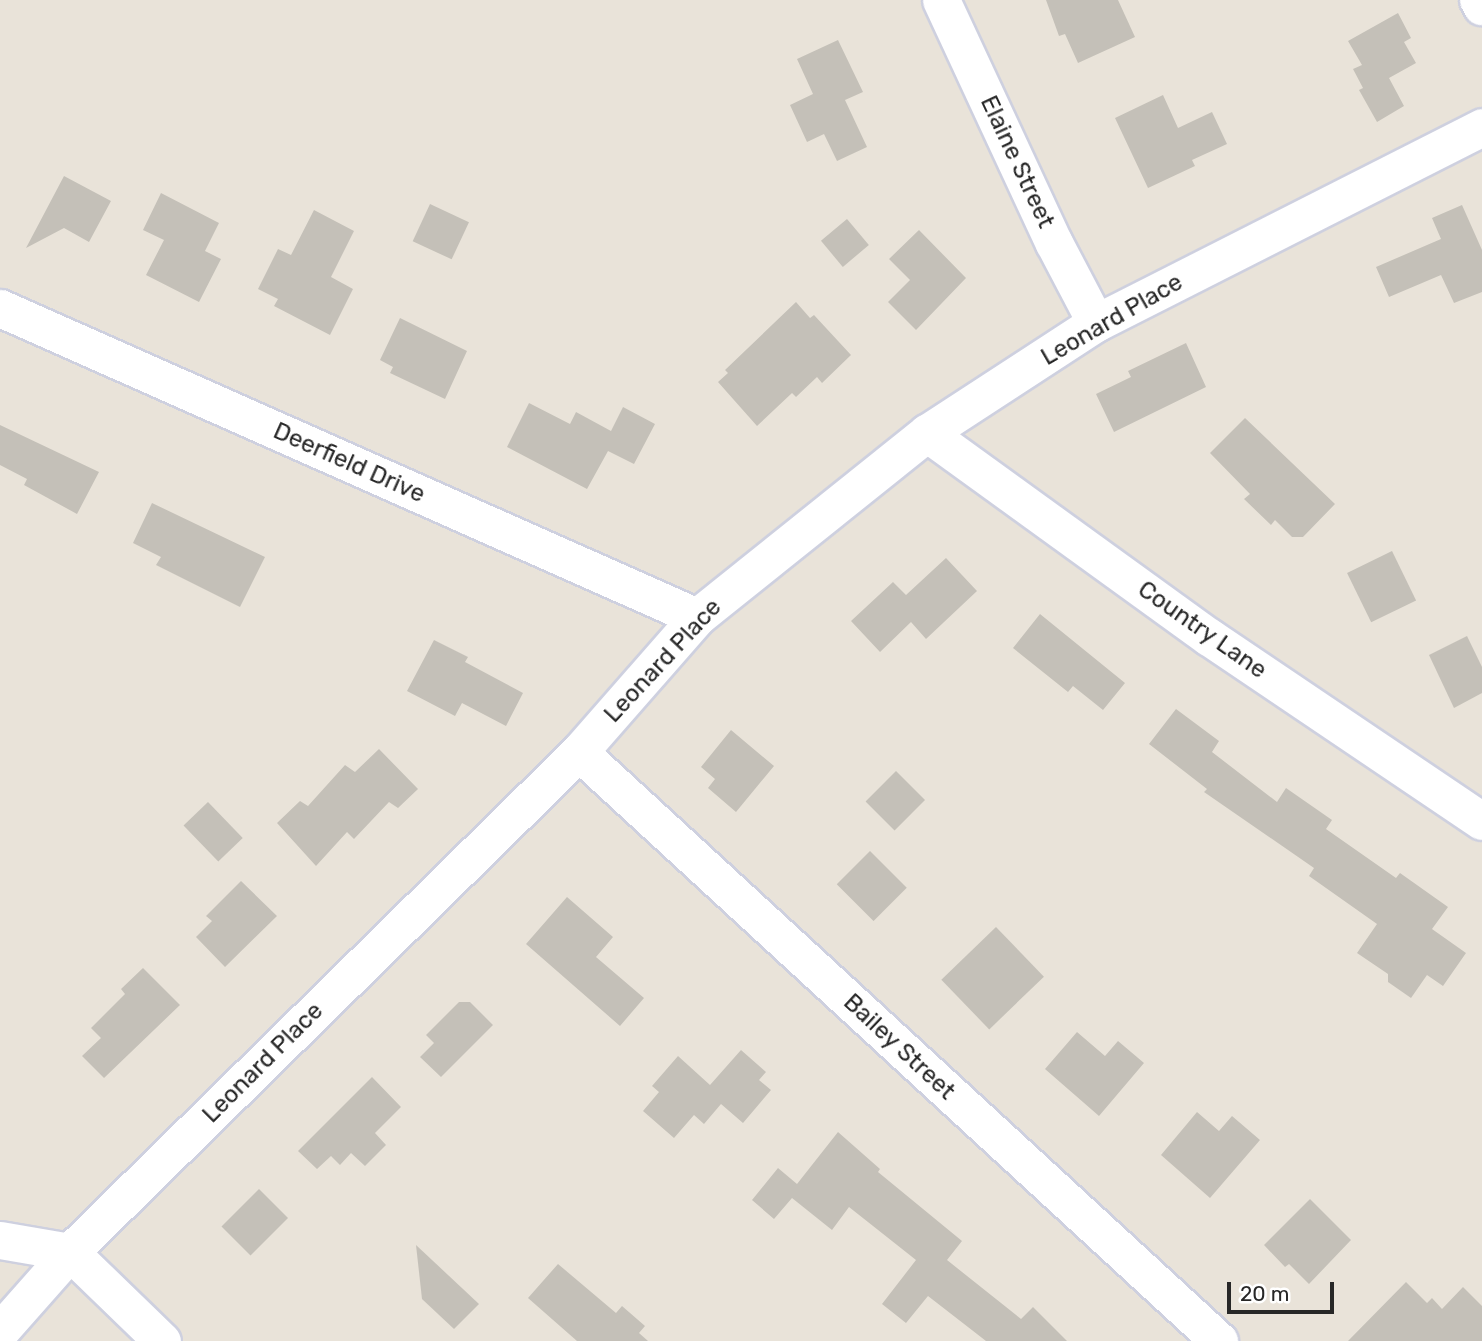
<!DOCTYPE html>
<style>
body{margin:0}
#map{position:relative;width:1482px;height:1341px;overflow:hidden;background:#e9e3d9;font-family:Rubik,sans-serif}
div>[style]{position:absolute}
.building>*{inset:0;background:#c4c0b8;transform-origin:0 0}
.roads{filter:drop-shadow(2px 0 #ced0df) drop-shadow(-2px 0 #ced0df) drop-shadow(0 2px #ced0df) drop-shadow(0 -2px #ced0df)}
.minor>*{height:37px;margin:-18.5px;padding:0 18.5px;transform-origin:18.5px;border-radius:18.5px;background:#fff}
.tertiary>*{height:38px;margin:-19px;padding:0 19px;transform-origin:19px;border-radius:19px;background:#fff}
span{translate:-50% -50%;white-space:nowrap;text-align:center;line-height:1.15;-webkit-text-stroke:7px #fff;paint-order:stroke}
.street-label{font-size:24px;color:#272727}
.scale{position:absolute;left:1227px;top:1282px;width:107px;height:32px;box-sizing:border-box;border:4px solid #272727;border-top:0;padding-left:9px;font-size:21px;line-height:24px;white-space:nowrap;color:#272727;-webkit-text-stroke:5px #fff;paint-order:stroke}
</style>
<div id="map">
<div class="building">
<i style="clip-path:polygon(1046px 0,1118px 0,1135px 37px,1078px 63px,1065px 34px,1059px 36px)"></i>
<i style="clip-path:polygon(1398px 13px,1411px 38px,1404px 42px,1416px 63px,1389px 78px,1404px 106px,1377px 122px,1359px 90px,1363px 88px,1353px 69px,1362px 65px,1348px 41px)"></i>
<i style="clip-path:polygon(838px 40px,863px 92px,845px 100px,867px 147px,837px 161px,824px 134px,807px 142px,790px 105px,813px 94px,797px 59px)"></i>
<i style="clip-path:polygon(1163px 95px,1178px 128px,1212px 112px,1227px 144px,1192px 160px,1195px 166px,1148px 188px,1115px 118px)"></i>
<i style="clip-path:polygon(64px 176px,111px 201px,89px 242px,64px 228px,26px 248px)"></i>
<i style="clip-path:polygon(161px 193px,219px 223px,205px 251px,221px 259px,199px 302px,146px 275px,164px 240px,143px 230px)"></i>
<i style="left:430px;top:204px;width:43px;height:41px;rotate:25deg"></i>
<i style="clip-path:polygon(1462px 205px,1482px 250px,1482px 292px,1454px 303px,1441px 275px,1389px 297px,1376px 267px,1441px 239px,1432px 218px)"></i>
<i style="clip-path:polygon(314px 210px,354px 231px,331px 277px,353px 289px,330px 335px,274px 306px,278px 299px,258px 289px,278px 249px,291px 255px)"></i>
<i style="left:847px;top:219px;width:34px;height:34px;rotate:50deg"></i>
<i style="clip-path:polygon(919px 230px,966px 278px,916px 330px,888px 302px,910px 280px,889px 259px)"></i>
<i style="clip-path:polygon(796px 302px,810px 318px,814px 315px,851px 355px,822px 383px,817px 377px,796px 397px,792px 393px,757px 426px,718px 382px,728px 373px,725px 370px)"></i>
<i style="clip-path:polygon(400px 318px,467px 351px,445px 399px,390px 373px,393px 367px,380px 360px)"></i>
<i style="clip-path:polygon(1186px 343px,1206px 387px,1114px 432px,1096px 394px,1131px 377px,1128px 371px)"></i>
<i style="clip-path:polygon(529px 403px,570px 424px,576px 412px,611px 431px,623px 407px,655px 424px,634px 464px,608px 451px,587px 489px,507px 447px)"></i>
<i style="clip-path:polygon(1245px 418px,1335px 504px,1303px 537px,1292px 537px,1275px 520px,1271px 525px,1244px 499px,1250px 494px,1210px 453px)"></i>
<i style="clip-path:polygon(0 425px,99px 472px,77px 514px,24px 485px,27px 479px,0 465px)"></i>
<i style="clip-path:polygon(152px 503px,265px 557px,240px 607px,156px 565px,161px 557px,133px 543px)"></i>
<i style="left:1392px;top:551px;width:55px;height:50px;rotate:64deg"></i>
<i style="clip-path:polygon(946px 558px,977px 591px,926px 639px,911px 622px,880px 652px,851px 621px,893px 582px,906px 595px)"></i>
<i style="clip-path:polygon(1040px 614px,1125px 683px,1103px 710px,1073px 686px,1068px 692px,1013px 648px)"></i>
<i style="clip-path:polygon(1467px 636px,1482px 667px,1482px 693px,1454px 708px,1429px 655px)"></i>
<i style="clip-path:polygon(434px 640px,468px 657px,465px 662px,523px 693px,506px 726px,462px 703px,455px 716px,407px 691px)"></i>
<i style="clip-path:polygon(1176px 709px,1219px 741px,1212px 752px,1277px 802px,1286px 788px,1332px 820px,1326px 829px,1396px 878px,1400px 873px,1448px 907px,1432px 929px,1466px 953px,1443px 986px,1427px 975px,1411px 998px,1388px 982px,1388px 974px,1357px 953px,1377px 924px,1309px 876px,1314px 868px,1204px 792px,1207px 789px,1149px 744px)"></i>
<i style="clip-path:polygon(731px 730px,774px 766px,736px 812px,708px 788px,715px 779px,701px 767px)"></i>
<i style="clip-path:polygon(379px 749px,418px 789px,398px 808px,389px 802px,354px 839px,347px 832px,316px 866px,277px 823px,300px 801px,308px 806px,345px 765px,355px 772px)"></i>
<i style="left:896px;top:771px;width:41px;height:43px;rotate:45deg"></i>
<i style="left:208px;top:802px;width:50px;height:34px;rotate:46deg"></i>
<i style="left:870px;top:851px;width:52px;height:47px;rotate:45deg"></i>
<i style="clip-path:polygon(241px 881px,277px 916px,225px 967px,196px 937px,212px 921px,206px 916px)"></i>
<i style="clip-path:polygon(567px 897px,613px 937px,596px 957px,644px 998px,620px 1026px,526px 944px)"></i>
<i style="left:996px;top:927px;width:69px;height:76px;rotate:46deg"></i>
<i style="clip-path:polygon(143px 968px,180px 1005px,104px 1078px,82px 1056px,101px 1038px,91px 1028px,125px 994px,121px 989px)"></i>
<i style="clip-path:polygon(459px 1002px,470px 1002px,493px 1025px,441px 1077px,420px 1057px,434px 1043px,426px 1035px)"></i>
<i style="clip-path:polygon(1077px 1032px,1105px 1056px,1118px 1041px,1144px 1063px,1099px 1116px,1045px 1069px)"></i>
<i style="clip-path:polygon(741px 1050px,766px 1072px,759px 1080px,771px 1090px,743px 1123px,721px 1104px,704px 1124px,694px 1115px,674px 1138px,643px 1111px,659px 1092px,652px 1086px,678px 1056px,710px 1085px)"></i>
<i style="clip-path:polygon(372px 1077px,401px 1107px,375px 1133px,386px 1145px,365px 1166px,351px 1153px,340px 1165px,331px 1156px,317px 1169px,298px 1151px)"></i>
<i style="clip-path:polygon(1197px 1112px,1219px 1131px,1232px 1116px,1260px 1140px,1210px 1198px,1161px 1155px)"></i>
<i style="clip-path:polygon(838px 1132px,880px 1169px,878px 1172px,962px 1241px,947px 1260px,1021px 1319px,1033px 1307px,1067px 1341px,986px 1341px,928px 1296px,906px 1323px,882px 1304px,916px 1260px,849px 1207px,832px 1230px,792px 1198px,774px 1219px,752px 1200px,778px 1168px,797px 1184px)"></i>
<i style="left:259px;top:1189px;width:41px;height:53px;rotate:45deg"></i>
<i style="clip-path:polygon(1310px 1199px,1351px 1240px,1309px 1284px,1289px 1264px,1285px 1267px,1264px 1245px)"></i>
<i style="clip-path:polygon(416px 1245px,479px 1304px,454px 1329px,422px 1299px)"></i>
<i style="clip-path:polygon(558px 1264px,616px 1313px,622px 1306px,645px 1326px,639px 1333px,648px 1341px,577px 1341px,528px 1298px)"></i>
<i style="clip-path:polygon(1406px 1282px,1427px 1303px,1432px 1298px,1442px 1309px,1463px 1287px,1482px 1306px,1482px 1341px,1348px 1341px)"></i>
</div>
<div class="roads">
<div class="minor">
<i style="left:941px;top:0;width:268px;rotate:65.1deg"></i>
<i style="left:1054px;top:243px;width:90px;rotate:62.3deg"></i>
<i style="left:0;top:308px;width:762px;rotate:23.91deg"></i>
<i style="left:927px;top:433px;width:348px;rotate:35.9deg"></i>
<i style="left:1209px;top:637px;width:329px;rotate:34deg"></i>
<i style="left:579px;top:752px;width:870px;rotate:42.62deg"></i>
<i style="left:0;top:1240px;width:71px;rotate:9.7deg"></i>
<i style="left:70px;top:1252px;width:128px;rotate:44.1deg"></i>
<i style="left:0;top:1331px;width:106px;rotate:-48.5deg"></i>
<i style="left:70px;top:1252px;width:713px;rotate:-44.49deg"></i>
<i style="left:579px;top:752px;width:179px;rotate:-48.8deg"></i>
<i style="left:697px;top:617px;width:295px;rotate:-38.7deg"></i>
<i style="left:927px;top:433px;width:202px;rotate:-33.1deg"></i>
<i style="left:1096px;top:323px;width:433px;rotate:-26.9deg"></i>
</div>
<div class="tertiary">
<i style="left:1479px;top:0;width:7px;rotate:63deg"></i>
</div>
</div>
<div class="street-label">
<span style="left:1017px;top:162px;rotate:65deg">Elaine Street</span>
<span style="left:1112px;top:320px;rotate:-30deg">Leonard Place</span>
<span style="left:349px;top:463px;rotate:24deg">Deerfield Drive</span>
<span style="left:1202px;top:630px;rotate:35deg">Country Lane</span>
<span style="left:663px;top:661px;rotate:-47deg">Leonard Place</span>
<span style="left:899px;top:1047px;rotate:43deg">Bailey Street</span>
<span style="left:263px;top:1063px;rotate:-45deg">Leonard Place</span>
</div>
<div class="scale">20 m</div>
</div>
